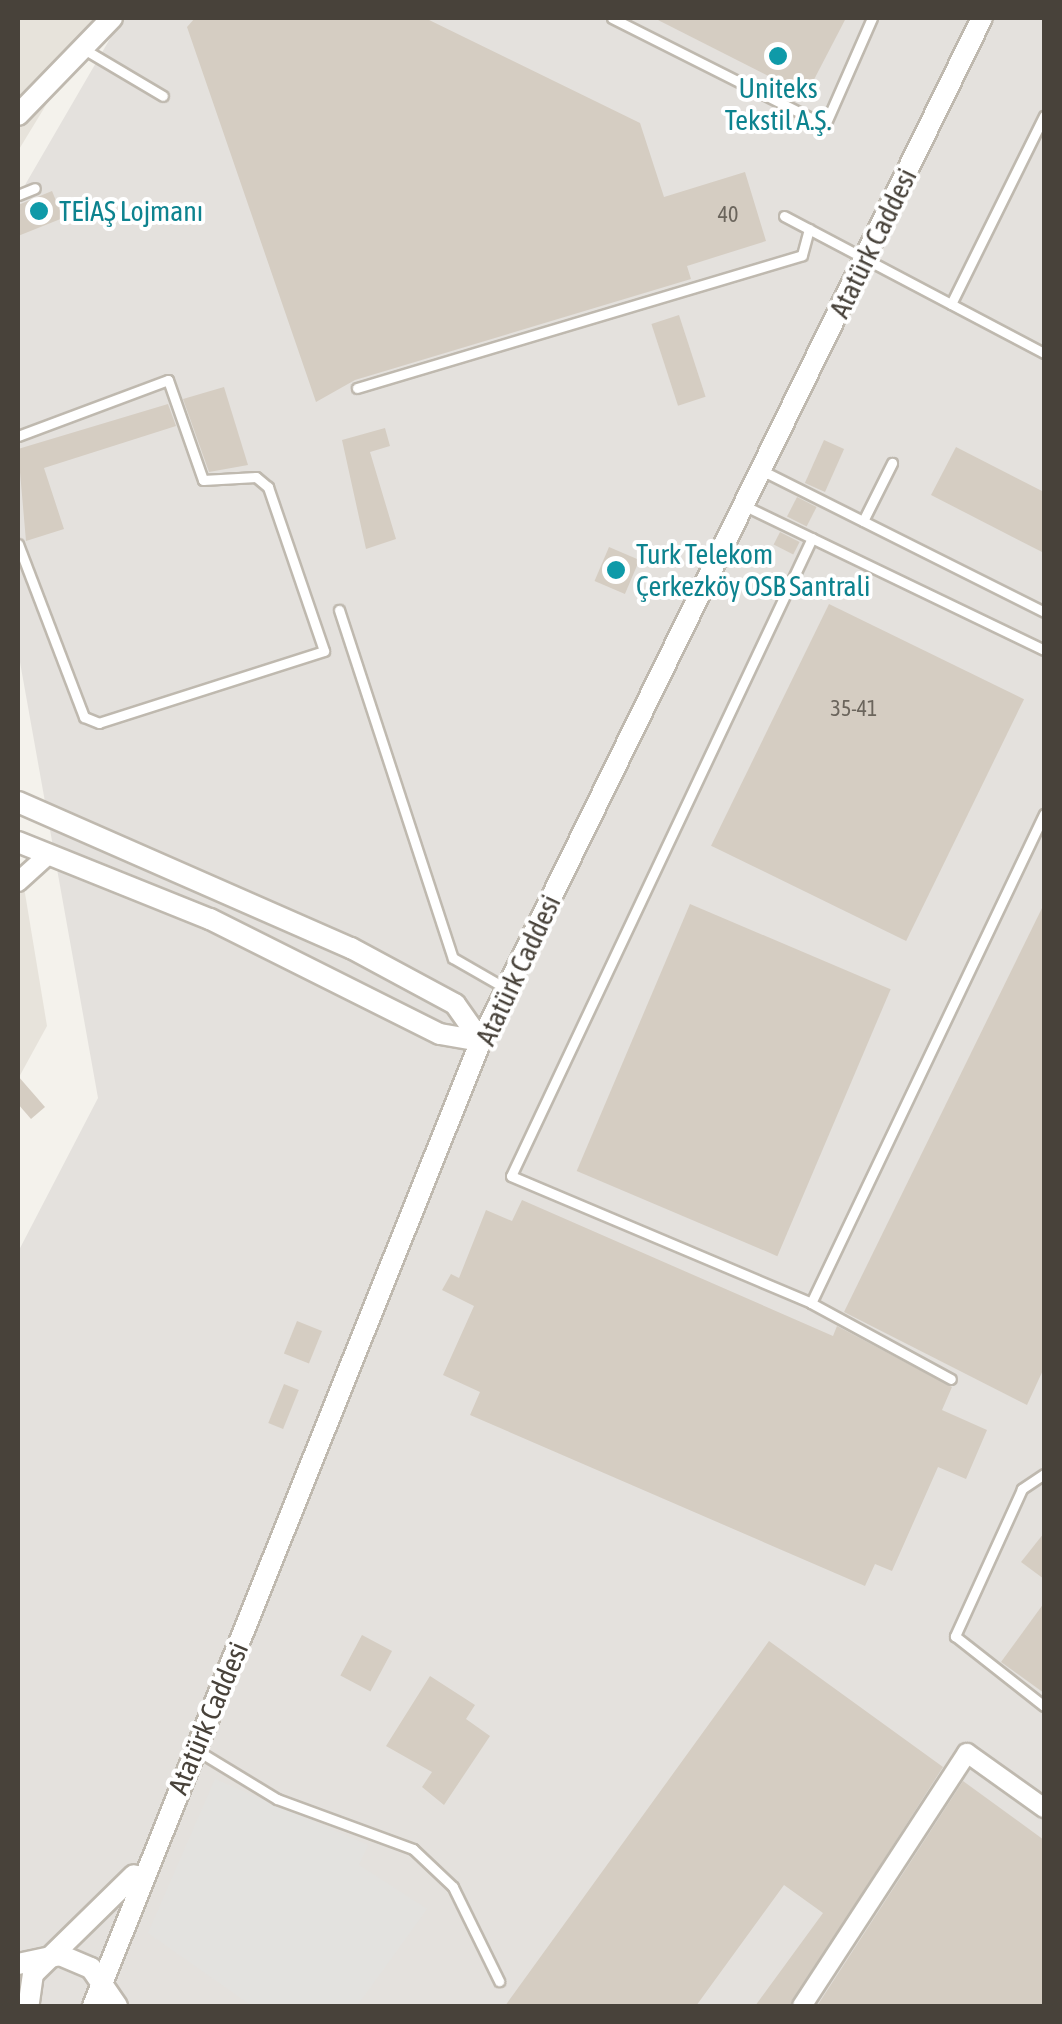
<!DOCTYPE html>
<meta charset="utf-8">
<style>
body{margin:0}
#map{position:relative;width:1062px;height:2024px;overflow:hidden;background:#f4f2ec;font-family:"Asap Condensed",sans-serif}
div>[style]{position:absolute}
.residential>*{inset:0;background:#e7e3db}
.industrial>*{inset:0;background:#e4e1dd}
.parking>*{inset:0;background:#e3e2df}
.building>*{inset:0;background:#d5cdc2;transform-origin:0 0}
.roads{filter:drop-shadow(2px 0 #bfb9af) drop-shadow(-2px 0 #bfb9af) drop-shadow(0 2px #bfb9af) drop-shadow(0 -2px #bfb9af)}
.service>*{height:9px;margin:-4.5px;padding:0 4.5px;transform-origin:4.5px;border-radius:4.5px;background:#fff}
.minor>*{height:18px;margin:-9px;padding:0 9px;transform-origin:9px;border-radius:9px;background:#fff}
.tertiary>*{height:20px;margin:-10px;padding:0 10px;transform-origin:10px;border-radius:10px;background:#fff}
.dots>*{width:28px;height:28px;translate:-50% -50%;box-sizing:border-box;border:5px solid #fff;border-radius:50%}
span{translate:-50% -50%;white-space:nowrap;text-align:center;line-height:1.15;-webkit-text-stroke:8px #fff;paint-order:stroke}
.number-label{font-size:22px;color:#6b655c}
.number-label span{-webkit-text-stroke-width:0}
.culture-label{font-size:28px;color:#0d838f}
.left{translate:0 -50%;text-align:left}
.street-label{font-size:28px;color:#48423a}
.frame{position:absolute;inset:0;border:20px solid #48423a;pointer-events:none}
</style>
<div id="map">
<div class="residential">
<i style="clip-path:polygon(18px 18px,99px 18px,18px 151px)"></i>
<i style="clip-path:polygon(18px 851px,47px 1026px,18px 1079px)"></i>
</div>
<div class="industrial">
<i style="clip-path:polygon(122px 18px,1044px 18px,1044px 2006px,18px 2006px,18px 1252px,98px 1098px,18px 651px,18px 197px)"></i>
</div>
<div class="parking">
<i style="clip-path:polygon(215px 1779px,368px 1845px,359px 1865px,427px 1909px,357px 2006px,252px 2006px,148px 1933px)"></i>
</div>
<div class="building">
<i style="clip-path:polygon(195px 18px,425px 18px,640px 123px,664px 197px,745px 172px,766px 241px,687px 266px,691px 279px,355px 380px,316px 402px,187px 27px)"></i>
<i style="clip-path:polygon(654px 18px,846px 18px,806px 95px)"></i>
<i style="clip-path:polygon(52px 191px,63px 218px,18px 236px,18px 205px)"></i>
<i style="left:679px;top:315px;width:86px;height:29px;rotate:72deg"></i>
<i style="clip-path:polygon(224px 387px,248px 465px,209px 472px,183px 399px)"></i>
<i style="clip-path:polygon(168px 404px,176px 426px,44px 468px,64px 529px,26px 541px,18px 449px)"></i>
<i style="clip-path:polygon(385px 428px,390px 446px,370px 452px,396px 539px,366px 549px,342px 440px)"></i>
<i style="left:824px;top:440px;width:22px;height:47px;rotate:24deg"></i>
<i style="clip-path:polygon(956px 447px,1044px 492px,1044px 553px,931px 495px)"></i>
<i style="left:797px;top:497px;width:22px;height:22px;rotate:27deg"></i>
<i style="left:780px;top:532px;width:22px;height:14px;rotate:27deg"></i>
<i style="left:609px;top:547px;width:33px;height:37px;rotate:23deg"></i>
<i style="left:829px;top:604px;width:217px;height:269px;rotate:26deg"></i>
<i style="left:690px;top:904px;width:218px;height:290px;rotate:23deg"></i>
<i style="clip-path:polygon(1044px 904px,1044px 1368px,1027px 1405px,844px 1312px)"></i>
<i style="clip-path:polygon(18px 1076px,45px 1107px,31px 1119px,18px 1104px)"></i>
<i style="clip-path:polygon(522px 1200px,833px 1336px,837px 1326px,952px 1387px,942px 1410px,987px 1430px,966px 1479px,938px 1467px,892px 1571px,875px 1564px,865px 1586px,470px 1415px,480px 1392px,443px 1375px,474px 1306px,442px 1290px,451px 1274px,459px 1278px,486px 1210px,512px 1221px)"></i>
<i style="left:297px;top:1321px;width:27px;height:35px;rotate:22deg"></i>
<i style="left:284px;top:1384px;width:16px;height:42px;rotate:22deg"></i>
<i style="clip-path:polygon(1044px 1533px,1044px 1579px,1021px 1562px)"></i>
<i style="clip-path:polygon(1044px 1603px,1044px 1693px,1001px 1662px)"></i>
<i style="left:362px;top:1635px;width:34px;height:46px;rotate:28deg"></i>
<i style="clip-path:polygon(769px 1641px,943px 1767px,790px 2006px,755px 2006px,823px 1913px,784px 1885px,696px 2006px,505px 2006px)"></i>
<i style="clip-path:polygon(430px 1676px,475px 1705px,466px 1719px,490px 1736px,444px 1805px,422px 1787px,432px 1772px,386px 1746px)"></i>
<i style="clip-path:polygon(963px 1781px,1044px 1840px,1044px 2006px,817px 2006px)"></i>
</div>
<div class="roads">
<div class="service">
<i style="left:612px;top:18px;width:238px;rotate:26.7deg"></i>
<i style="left:825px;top:125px;width:117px;rotate:-66.3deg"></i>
<i style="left:87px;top:51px;width:88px;rotate:30.6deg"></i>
<i style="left:18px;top:195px;width:18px;rotate:-22deg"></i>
<i style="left:784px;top:216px;width:294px;rotate:27.8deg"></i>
<i style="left:951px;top:304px;width:210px;rotate:-63.7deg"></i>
<i style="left:357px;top:388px;width:464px;rotate:-16.6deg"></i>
<i style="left:802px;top:255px;width:27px;rotate:-75deg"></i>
<i style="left:18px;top:436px;width:160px;rotate:-20.5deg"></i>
<i style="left:168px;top:380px;width:106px;rotate:70.7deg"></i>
<i style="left:203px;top:480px;width:53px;rotate:-3.2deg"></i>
<i style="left:256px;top:477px;width:16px;rotate:40deg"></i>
<i style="left:268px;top:487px;width:173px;rotate:71.1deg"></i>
<i style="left:324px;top:651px;width:236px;rotate:162.3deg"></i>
<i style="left:99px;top:723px;width:16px;rotate:-158deg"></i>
<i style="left:84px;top:717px;width:185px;rotate:-110.9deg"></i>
<i style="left:761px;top:470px;width:317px;rotate:26.6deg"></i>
<i style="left:743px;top:505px;width:334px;rotate:25.7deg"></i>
<i style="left:863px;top:521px;width:65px;rotate:-63.4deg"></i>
<i style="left:812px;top:538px;width:705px;rotate:115.26deg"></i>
<i style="left:511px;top:1176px;width:326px;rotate:22.9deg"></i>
<i style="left:811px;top:1303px;width:159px;rotate:28.5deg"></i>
<i style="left:339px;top:610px;width:366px;rotate:71.9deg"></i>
<i style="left:453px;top:958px;width:62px;rotate:29.9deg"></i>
<i style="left:811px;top:1303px;width:542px;rotate:-64.52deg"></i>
<i style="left:1044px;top:1474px;width:27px;rotate:146deg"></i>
<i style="left:1022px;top:1489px;width:162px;rotate:114.5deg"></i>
<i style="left:955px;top:1636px;width:113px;rotate:38.2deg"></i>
<i style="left:198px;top:1751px;width:92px;rotate:31.3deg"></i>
<i style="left:277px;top:1799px;width:145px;rotate:20.2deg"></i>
<i style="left:413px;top:1849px;width:55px;rotate:43.5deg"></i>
<i style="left:453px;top:1887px;width:105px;rotate:63.9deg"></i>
</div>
<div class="minor">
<i style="left:18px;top:882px;width:39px;rotate:-42deg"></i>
<i style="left:802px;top:2006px;width:302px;rotate:-56.9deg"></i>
<i style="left:967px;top:1753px;width:95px;rotate:35.5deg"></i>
</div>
<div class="tertiary">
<i style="left:18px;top:115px;width:135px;rotate:-45.9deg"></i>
<i style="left:18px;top:802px;width:364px;rotate:23.7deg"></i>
<i style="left:351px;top:948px;width:118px;rotate:28.3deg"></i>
<i style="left:455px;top:1004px;width:45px;rotate:54.9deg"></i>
<i style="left:18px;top:842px;width:207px;rotate:21.9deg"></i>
<i style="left:210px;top:919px;width:257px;rotate:26.6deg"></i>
<i style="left:440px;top:1034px;width:42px;rotate:9.7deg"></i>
<i style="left:18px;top:1964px;width:43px;rotate:-12.1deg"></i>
<i style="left:60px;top:1955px;width:34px;rotate:23deg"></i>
<i style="left:91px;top:1968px;width:46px;rotate:55.6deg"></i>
<i style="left:29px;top:2002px;width:28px;rotate:-82deg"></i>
<i style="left:33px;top:1974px;width:141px;rotate:-44.4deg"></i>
<i style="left:93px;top:2006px;width:1040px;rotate:-68.1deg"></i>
<i style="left:481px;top:1041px;width:1139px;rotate:-63.91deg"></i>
</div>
</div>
<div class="dots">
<i style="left:778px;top:56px;background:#0f9aa8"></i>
<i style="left:39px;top:211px;background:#0f9aa8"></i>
<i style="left:616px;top:570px;background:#0f9aa8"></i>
</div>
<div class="number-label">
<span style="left:728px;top:215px">40</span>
<span style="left:854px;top:709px">35-41</span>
</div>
<div class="culture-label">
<span style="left:778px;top:104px">Uniteks<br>Tekstil A.Ş.</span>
<span class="left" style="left:59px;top:211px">TEİAŞ Lojmanı</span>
<span class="left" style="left:636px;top:570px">Turk Telekom<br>Çerkezköy OSB Santrali</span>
</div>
<div class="street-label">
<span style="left:873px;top:243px;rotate:-64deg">Atatürk Caddesi</span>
<span style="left:518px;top:970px;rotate:-65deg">Atatürk Caddesi</span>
<span style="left:208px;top:1718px;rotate:-67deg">Atatürk Caddesi</span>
</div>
<div class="frame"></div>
</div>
